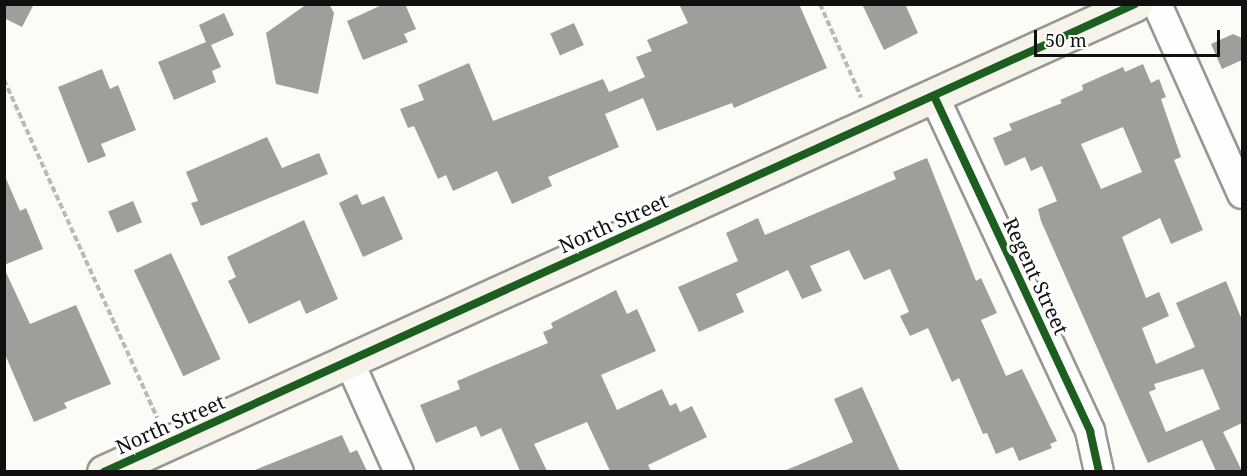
<!DOCTYPE html>
<style>
body{margin:0}
#map{position:relative;width:1247px;height:476px;overflow:hidden;background:#fcfbf5;font-family:"Noto Serif",serif}
div>[style]{position:absolute}
.building>*{inset:0;background:#a09e9a;transform-origin:0 0}
.path>*{height:4px;margin-top:-2px;transform-origin:0;background:repeating-linear-gradient(90deg,#b9b9b8 0 6px,transparent 0 9px)}
.roads{filter:drop-shadow(2px 0 #969693) drop-shadow(-2px 0 #969693) drop-shadow(0 2px #969693) drop-shadow(0 -2px #969693)}
.street>*{height:28px;margin:-14px;padding:0 14px;transform-origin:14px;border-radius:14px;background:#fffefe}
.secondary>*{height:33px;margin:-16.5px;padding:0 16.5px;transform-origin:16.5px;border-radius:16.5px;background:#f6f3eb}
.cycleway>*{height:8px;margin:-4px;padding:0 4px;transform-origin:4px;border-radius:4px;background:#1b5e20}
span{translate:-50% -50%;white-space:nowrap;text-align:center;line-height:1.15;-webkit-text-stroke:6px #fff;paint-order:stroke}
.street-label{font-size:20px;color:#101010}
.frame{position:absolute;inset:0;border:6px solid #101010;pointer-events:none}
.scale{position:absolute;left:1034px;top:30px;width:186px;height:27px;box-sizing:border-box;border:3px solid #101010;border-top:0;padding-left:8px;font-size:18px;line-height:21px;white-space:nowrap;color:#101010;-webkit-text-stroke:4px #fff;paint-order:stroke}
</style>
<div id="map">
<div class="building">
<i style="clip-path:polygon(4px 4px,34px 4px,22px 27px,4px 18px)"></i>
<i style="clip-path:polygon(307px 4px,329px 4px,334px 13px,318px 94px,276px 84px,266px 33px)"></i>
<i style="clip-path:polygon(384px 4px,405px 4px,416px 29px,404px 34px,408px 42px,363px 60px,347px 21px)"></i>
<i style="clip-path:polygon(679px 4px,799px 4px,827px 68px,734px 108px,732px 103px,657px 131px,643px 98px,605px 114px,619px 147px,548px 177px,552px 186px,512px 204px,497px 171px,453px 191px,446px 175px,438px 179px,414px 126px,408px 128px,400px 109px,424px 100px,418px 85px,469px 63px,493px 121px,603px 79px,609px 92px,645px 77px,636px 57px,652px 51px,647px 40px,688px 23px)"></i>
<i style="clip-path:polygon(862px 4px,905px 4px,918px 33px,884px 50px)"></i>
<i style="clip-path:polygon(224px 13px,234px 35px,211px 45px,221px 67px,212px 71px,216px 82px,174px 100px,158px 62px,206px 42px,199px 25px)"></i>
<i style="left:574px;top:23px;width:24px;height:26px;rotate:66deg"></i>
<i style="clip-path:polygon(1233px 34px,1242px 38px,1242px 60px,1222px 69px,1211px 44px)"></i>
<i style="clip-path:polygon(evenodd,1143px 64px,1151px 83px,1159px 79px,1166px 97px,1161px 99px,1181px 157px,1174px 160px,1203px 230px,1171px 244px,1160px 218px,1122px 237px,1146px 298px,1159px 292px,1169px 316px,1142px 328px,1156px 364px,1195px 347px,1176px 303px,1226px 281px,1242px 320px,1242px 423px,1223px 432px,1242px 471px,1216px 471px,1202px 440px,1148px 463px,1041px 221px,1038px 209px,1057px 201px,1042px 166px,1031px 171px,1025px 157px,1005px 166px,993px 138px,1012px 130px,1009px 124px,1062px 103px,1060px 100px,1083px 90px,1082px 85px,1123px 67px,1125px 72px,1143px 64px,1123px 127px,1142px 172px,1101px 189px,1081px 144px,1123px 127px,1143px 64px,1203px 369px,1220px 409px,1166px 432px,1149px 392px,1156px 389px,1154px 384px,1203px 369px)"></i>
<i style="clip-path:polygon(102px 69px,110px 89px,118px 85px,136px 130px,101px 144px,106px 156px,88px 163px,58px 87px)"></i>
<i style="clip-path:polygon(267px 137px,282px 168px,319px 153px,328px 174px,201px 226px,191px 203px,198px 201px,186px 172px)"></i>
<i style="clip-path:polygon(927px 158px,976px 281px,981px 278px,997px 313px,981px 320px,1006px 376px,1022px 369px,1057px 441px,1050px 444px,1052px 448px,1019px 461px,1013px 447px,996px 454px,987px 433px,983px 434px,959px 378px,952px 382px,928px 328px,910px 336px,900px 316px,909px 312px,890px 269px,864px 280px,849px 250px,810px 266px,822px 291px,802px 299px,788px 270px,736px 294px,744px 312px,699px 332px,678px 287px,738px 261px,726px 233px,758px 218px,765px 235px,896px 179px,893px 172px)"></i>
<i style="clip-path:polygon(4px 174px,20px 211px,26px 208px,43px 249px,4px 265px)"></i>
<i style="clip-path:polygon(357px 194px,362px 205px,384px 196px,403px 239px,363px 257px,339px 203px)"></i>
<i style="left:133px;top:201px;width:23px;height:27px;rotate:67deg"></i>
<i style="clip-path:polygon(304px 220px,338px 299px,306px 314px,300px 300px,249px 324px,228px 281px,236px 277px,227px 257px)"></i>
<i style="left:171px;top:253px;width:117px;height:41px;rotate:65deg"></i>
<i style="clip-path:polygon(4px 268px,30px 324px,76px 305px,111px 384px,64px 403px,67px 408px,34px 422px,4px 352px)"></i>
<i style="clip-path:polygon(616px 290px,627px 314px,637px 309px,656px 351px,601px 375px,617px 410px,662px 389px,670px 406px,676px 403px,680px 412px,692px 406px,707px 437px,648px 465px,651px 471px,610px 471px,587px 422px,534px 444px,547px 471px,520px 471px,501px 428px,481px 437px,476px 426px,436px 443px,420px 405px,460px 389px,457px 381px,548px 343px,543px 332px,553px 328px,551px 323px)"></i>
<i style="clip-path:polygon(862px 387px,900px 471px,784px 471px,853px 442px,834px 399px)"></i>
<i style="clip-path:polygon(342px 435px,350px 453px,357px 450px,367px 471px,252px 471px)"></i>
</div>
<div class="path">
<i style="left:820px;top:4px;width:102px;rotate:66.2deg"></i>
<i style="left:4px;top:80px;width:371px;rotate:65.6deg"></i>
</div>
<div class="roads">
<div class="street">
<i style="left:1157px;top:4px;width:208px;rotate:65.9deg"></i>
<i style="left:934px;top:96px;width:370px;rotate:65deg"></i>
<i style="left:1090px;top:431px;width:42px;rotate:77.6deg"></i>
<i style="left:349px;top:361px;width:122px;rotate:65.8deg"></i>
</div>
<div class="secondary">
<i style="left:104px;top:472px;width:1132px;rotate:-24.41deg"></i>
</div>
</div>
<div class="cycleway">
<i style="left:934px;top:96px;width:370px;rotate:65deg"></i>
<i style="left:1090px;top:431px;width:42px;rotate:77.6deg"></i>
<i style="left:104px;top:472px;width:1132px;rotate:-24.41deg"></i>
</div>
<div class="street-label">
<span style="left:613px;top:223px;rotate:-24deg">North Street</span>
<span style="left:1036px;top:276px;rotate:65deg">Regent Street</span>
<span style="left:170px;top:424px;rotate:-24deg">North Street</span>
</div>
<div class="frame"></div>
<div class="scale">50 m</div>
</div>
